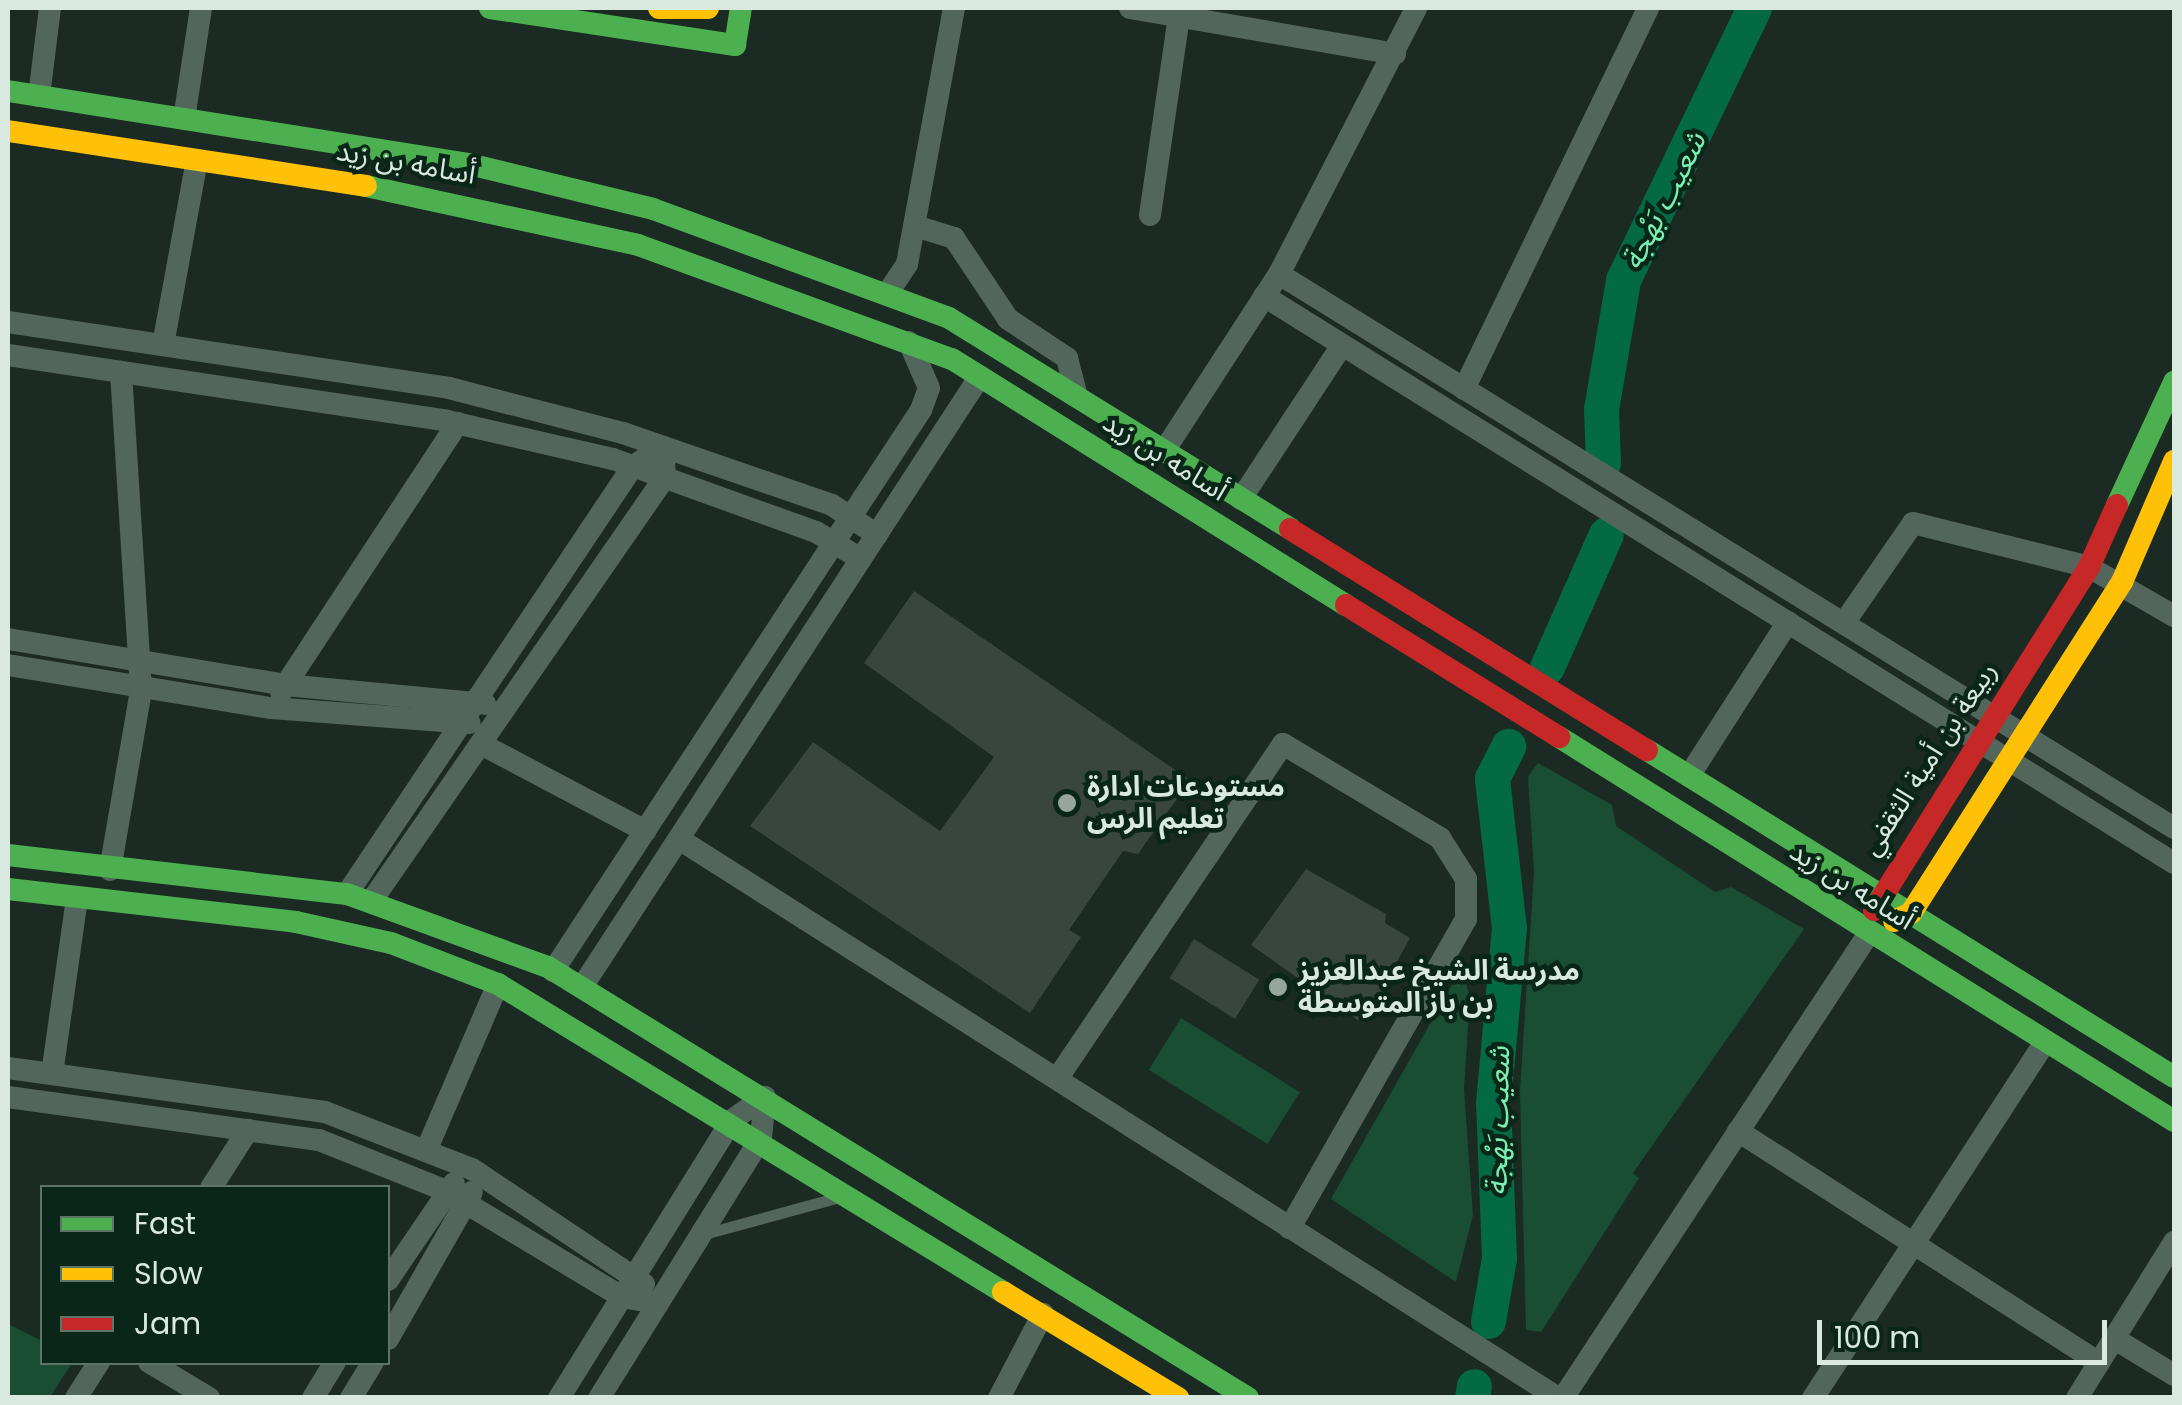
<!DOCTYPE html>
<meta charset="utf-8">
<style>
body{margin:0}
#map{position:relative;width:2182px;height:1405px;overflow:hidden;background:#1b2a22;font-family:Poppins,"Noto Sans Arabic",sans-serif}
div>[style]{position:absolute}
.green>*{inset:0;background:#194e35;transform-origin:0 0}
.river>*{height:35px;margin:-17.5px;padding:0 17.5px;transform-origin:17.5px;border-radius:17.5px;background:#046a43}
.building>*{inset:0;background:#38463e;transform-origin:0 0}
.lane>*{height:11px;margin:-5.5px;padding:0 5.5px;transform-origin:5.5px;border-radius:5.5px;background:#53665c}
.street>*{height:22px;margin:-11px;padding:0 11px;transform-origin:11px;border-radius:11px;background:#53665c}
.fast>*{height:22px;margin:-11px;padding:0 11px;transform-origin:11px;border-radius:11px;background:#4caf50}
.slow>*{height:22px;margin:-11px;padding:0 11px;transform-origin:11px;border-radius:11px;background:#ffc107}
.jam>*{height:22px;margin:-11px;padding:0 11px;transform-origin:11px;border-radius:11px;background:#c62828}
.dots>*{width:28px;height:28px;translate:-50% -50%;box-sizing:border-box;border:5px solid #0a2618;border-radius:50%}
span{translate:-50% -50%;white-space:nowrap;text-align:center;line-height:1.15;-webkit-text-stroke:9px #0a2618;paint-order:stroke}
.street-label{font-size:28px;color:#d9e9df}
.poi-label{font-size:28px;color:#d9e9df;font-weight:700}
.left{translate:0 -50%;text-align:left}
.water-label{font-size:30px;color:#79f0b1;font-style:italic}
.frame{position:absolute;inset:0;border:10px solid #d9e9df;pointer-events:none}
.legend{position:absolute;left:40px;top:1185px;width:350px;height:180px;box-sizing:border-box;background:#0a2618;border:2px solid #5d7468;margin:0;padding:12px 18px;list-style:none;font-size:30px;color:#d9e9df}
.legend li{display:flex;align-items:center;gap:20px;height:50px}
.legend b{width:50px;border:2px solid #5d7468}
.scale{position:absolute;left:1817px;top:1320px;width:290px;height:45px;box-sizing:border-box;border:5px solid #d9e9df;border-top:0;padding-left:12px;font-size:30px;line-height:35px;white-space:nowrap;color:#d9e9df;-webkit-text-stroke:8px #0a2618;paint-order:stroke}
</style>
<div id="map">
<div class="green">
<i style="clip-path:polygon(1538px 763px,1612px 805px,1616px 826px,1715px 892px,1731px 887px,1804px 929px,1633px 1173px,1639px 1178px,1541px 1332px,1526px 1330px,1520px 1091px,1534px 872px,1528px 777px)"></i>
<i style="clip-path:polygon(1461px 969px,1470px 996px,1464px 1089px,1473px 1215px,1456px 1282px,1331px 1199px)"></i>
<i style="left:1181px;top:1018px;width:140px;height:61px;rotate:32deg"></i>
<i style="clip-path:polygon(8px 1324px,42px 1341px,42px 1362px,72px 1363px,50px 1397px,8px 1397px)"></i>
</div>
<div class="river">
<i style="left:1603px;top:463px;width:54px;rotate:-92.1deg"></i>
<i style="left:1601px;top:409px;width:131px;rotate:-80.3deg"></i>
<i style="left:1623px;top:280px;width:302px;rotate:-64.3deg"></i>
<i style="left:1547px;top:667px;width:145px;rotate:-66.1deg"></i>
<i style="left:1488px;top:1321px;width:64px;rotate:-80.1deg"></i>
<i style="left:1499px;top:1258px;width:155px;rotate:-92.2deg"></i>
<i style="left:1493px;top:1103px;width:176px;rotate:-84.8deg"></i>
<i style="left:1509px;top:928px;width:151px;rotate:-96.5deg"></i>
<i style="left:1492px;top:778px;width:36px;rotate:-63deg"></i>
<i style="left:1472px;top:1398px;width:12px;rotate:-81deg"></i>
</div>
<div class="building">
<i style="clip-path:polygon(914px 591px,1190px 780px,1138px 854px,1123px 851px,1069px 930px,1081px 937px,1030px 1013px,750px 826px,813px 742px,940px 831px,994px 757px,864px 663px)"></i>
<i style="clip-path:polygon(1306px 869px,1386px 914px,1385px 923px,1410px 938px,1363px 1024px,1251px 945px)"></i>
<i style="left:1194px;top:939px;width:77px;height:46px;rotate:32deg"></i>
</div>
<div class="lane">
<i style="left:704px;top:1234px;width:137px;rotate:-15.3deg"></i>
</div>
<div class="street">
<i style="left:1130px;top:8px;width:269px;rotate:9.8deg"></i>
<i style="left:39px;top:96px;width:89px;rotate:-82.9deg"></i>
<i style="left:184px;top:119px;width:112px;rotate:-81.3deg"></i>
<i style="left:1150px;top:215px;width:201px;rotate:-81.7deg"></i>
<i style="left:915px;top:226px;width:41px;rotate:17.1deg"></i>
<i style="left:954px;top:238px;width:97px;rotate:56.3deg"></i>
<i style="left:1008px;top:319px;width:71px;rotate:33.5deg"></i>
<i style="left:1067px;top:358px;width:40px;rotate:75.6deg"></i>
<i style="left:1279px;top:274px;width:1053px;rotate:31.76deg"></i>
<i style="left:889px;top:291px;width:32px;rotate:-56deg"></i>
<i style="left:907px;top:264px;width:260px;rotate:-79.6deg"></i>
<i style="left:1264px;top:296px;width:1072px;rotate:31.93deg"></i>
<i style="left:8px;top:322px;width:446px;rotate:8.5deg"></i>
<i style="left:449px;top:388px;width:180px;rotate:14.5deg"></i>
<i style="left:623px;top:433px;width:221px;rotate:19deg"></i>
<i style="left:832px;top:505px;width:54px;rotate:33.7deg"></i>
<i style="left:163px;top:345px;width:188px;rotate:-79.6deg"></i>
<i style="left:8px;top:355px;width:444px;rotate:8.5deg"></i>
<i style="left:447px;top:421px;width:170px;rotate:12.9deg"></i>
<i style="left:613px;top:459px;width:216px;rotate:19.8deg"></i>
<i style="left:816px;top:532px;width:52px;rotate:31deg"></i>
<i style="left:1464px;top:389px;width:423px;rotate:-64.2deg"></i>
<i style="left:1164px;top:451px;width:211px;rotate:-57deg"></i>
<i style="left:1279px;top:274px;width:299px;rotate:-62.7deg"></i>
<i style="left:1241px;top:499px;width:184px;rotate:-56.7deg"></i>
<i style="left:1844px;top:623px;width:121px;rotate:-55.4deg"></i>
<i style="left:1913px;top:523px;width:181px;rotate:14deg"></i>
<i style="left:2089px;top:567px;width:98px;rotate:30deg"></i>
<i style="left:8px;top:639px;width:281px;rotate:9.4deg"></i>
<i style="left:285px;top:685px;width:201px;rotate:5.4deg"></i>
<i style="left:8px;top:665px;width:266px;rotate:9.3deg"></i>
<i style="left:271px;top:708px;width:199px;rotate:4.3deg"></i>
<i style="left:281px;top:692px;width:322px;rotate:-56.7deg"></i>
<i style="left:481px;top:744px;width:186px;rotate:27.9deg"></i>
<i style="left:1689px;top:776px;width:183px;rotate:-57.3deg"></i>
<i style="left:679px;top:839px;width:1042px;rotate:32.45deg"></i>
<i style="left:110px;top:870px;width:183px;rotate:-80.2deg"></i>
<i style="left:141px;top:690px;width:319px;rotate:-93.6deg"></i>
<i style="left:347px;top:894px;width:515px;rotate:-56.25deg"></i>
<i style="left:633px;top:466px;width:36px;rotate:-32deg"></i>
<i style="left:663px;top:447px;width:30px;rotate:86deg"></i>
<i style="left:665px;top:477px;width:513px;rotate:124.68deg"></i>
<i style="left:553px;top:971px;width:671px;rotate:-56.74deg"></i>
<i style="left:921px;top:410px;width:23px;rotate:-70deg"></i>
<i style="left:929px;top:388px;width:50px;rotate:-113.5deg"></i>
<i style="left:582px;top:987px;width:729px;rotate:-56.92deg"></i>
<i style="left:8px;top:1068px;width:320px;rotate:7.9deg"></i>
<i style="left:325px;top:1112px;width:158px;rotate:21.2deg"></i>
<i style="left:472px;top:1169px;width:207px;rotate:33.8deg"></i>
<i style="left:52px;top:1074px;width:177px;rotate:-81.9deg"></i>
<i style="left:1057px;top:1079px;width:404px;rotate:-56deg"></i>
<i style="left:1283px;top:744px;width:183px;rotate:30.9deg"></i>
<i style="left:1440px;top:838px;width:49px;rotate:57.6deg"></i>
<i style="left:1466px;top:879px;width:40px;rotate:90deg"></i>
<i style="left:1466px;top:919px;width:356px;rotate:119.7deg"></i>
<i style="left:8px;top:1097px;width:314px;rotate:7.9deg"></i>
<i style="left:319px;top:1140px;width:135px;rotate:21.8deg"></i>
<i style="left:444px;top:1190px;width:208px;rotate:31deg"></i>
<i style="left:622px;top:1297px;width:36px;rotate:10deg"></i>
<i style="left:1738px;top:1131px;width:429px;rotate:32.7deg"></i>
<i style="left:426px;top:1151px;width:182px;rotate:-66.7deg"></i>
<i style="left:211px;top:1188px;width:69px;rotate:-57.5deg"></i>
<i style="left:388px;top:1280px;width:117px;rotate:-55.8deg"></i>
<i style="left:388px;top:1339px;width:169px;rotate:-60.3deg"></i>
<i style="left:2115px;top:1339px;width:69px;rotate:31.4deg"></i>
<i style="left:149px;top:1362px;width:70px;rotate:31deg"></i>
<i style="left:76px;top:1398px;width:43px;rotate:-57.4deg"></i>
<i style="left:313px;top:1398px;width:42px;rotate:-58.6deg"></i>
<i style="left:351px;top:1398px;width:42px;rotate:-58.6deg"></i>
<i style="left:559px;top:1398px;width:327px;rotate:-58.1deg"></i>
<i style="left:732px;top:1120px;width:40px;rotate:-34.9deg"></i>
<i style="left:765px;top:1097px;width:41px;rotate:95.6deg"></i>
<i style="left:761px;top:1138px;width:306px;rotate:121.9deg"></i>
<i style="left:999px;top:1398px;width:95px;rotate:-62.4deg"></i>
<i style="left:1563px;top:1398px;width:557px;rotate:-56.65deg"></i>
<i style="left:1813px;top:1398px;width:426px;rotate:-56.9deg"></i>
<i style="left:2077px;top:1398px;width:184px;rotate:-58.1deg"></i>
</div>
<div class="fast">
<i style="left:490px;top:8px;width:248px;rotate:8.6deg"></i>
<i style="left:735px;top:45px;width:37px;rotate:-81deg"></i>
<i style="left:8px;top:91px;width:467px;rotate:9deg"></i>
<i style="left:469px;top:164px;width:189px;rotate:13.7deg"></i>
<i style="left:653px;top:209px;width:315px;rotate:20.2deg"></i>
<i style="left:949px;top:318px;width:401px;rotate:31.7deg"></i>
<i style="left:366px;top:186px;width:278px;rotate:12.2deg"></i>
<i style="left:638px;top:245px;width:334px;rotate:20deg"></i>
<i style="left:952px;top:359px;width:464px;rotate:32deg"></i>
<i style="left:2117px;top:505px;width:136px;rotate:-65.1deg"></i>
<i style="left:1559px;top:737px;width:725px;rotate:31.98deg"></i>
<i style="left:1647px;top:750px;width:620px;rotate:31.82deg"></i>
<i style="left:8px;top:855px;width:341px;rotate:6.6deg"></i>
<i style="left:347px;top:894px;width:214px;rotate:20deg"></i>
<i style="left:548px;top:967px;width:822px;rotate:31.62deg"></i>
<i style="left:8px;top:889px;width:290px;rotate:6.5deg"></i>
<i style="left:296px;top:922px;width:97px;rotate:12.5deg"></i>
<i style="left:391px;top:943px;width:115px;rotate:21deg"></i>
<i style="left:498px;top:984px;width:592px;rotate:31.38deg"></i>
</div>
<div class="slow">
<i style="left:659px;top:8px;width:49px"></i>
<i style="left:8px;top:131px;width:362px;rotate:8.7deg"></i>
<i style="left:1894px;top:921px;width:19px;rotate:-25deg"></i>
<i style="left:1911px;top:913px;width:393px;rotate:-57.5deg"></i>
<i style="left:2122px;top:582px;width:132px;rotate:-66.7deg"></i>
<i style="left:1003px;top:1292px;width:205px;rotate:31.2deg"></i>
</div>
<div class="jam">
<i style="left:1290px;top:529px;width:420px;rotate:31.8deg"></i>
<i style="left:1346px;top:605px;width:251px;rotate:31.8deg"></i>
<i style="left:1874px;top:910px;width:405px;rotate:-57.9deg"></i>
<i style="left:2089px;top:567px;width:68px;rotate:-65.7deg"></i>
</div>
<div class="dots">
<i style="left:1067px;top:803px;background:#96a69d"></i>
<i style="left:1278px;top:987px;background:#96a69d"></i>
</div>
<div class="street-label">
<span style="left:406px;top:163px;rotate:10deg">أسامه بن زيد</span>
<span style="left:1165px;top:457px;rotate:32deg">أسامه بن زيد</span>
<span style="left:1929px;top:759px;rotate:-57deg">ربيعة بن أمية الثقفي</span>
<span style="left:1852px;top:886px;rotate:32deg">أسامه بن زيد</span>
</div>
<div class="poi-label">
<span class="left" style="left:1087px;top:803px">مستودعات ادارة<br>تعليم الرس</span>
<span class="left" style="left:1298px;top:987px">مدرسة الشيخ عبدالعزيز<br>بن باز المتوسطة</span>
</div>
<div class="water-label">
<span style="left:1664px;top:201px;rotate:-63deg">شعيب بَهْجة</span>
<span style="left:1498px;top:1121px;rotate:-89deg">شعيب بَهْجة</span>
</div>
<div class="frame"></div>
<ul class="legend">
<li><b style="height:12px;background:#4caf50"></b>Fast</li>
<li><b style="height:12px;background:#ffc107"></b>Slow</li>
<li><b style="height:12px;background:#c62828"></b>Jam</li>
</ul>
<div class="scale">100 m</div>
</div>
